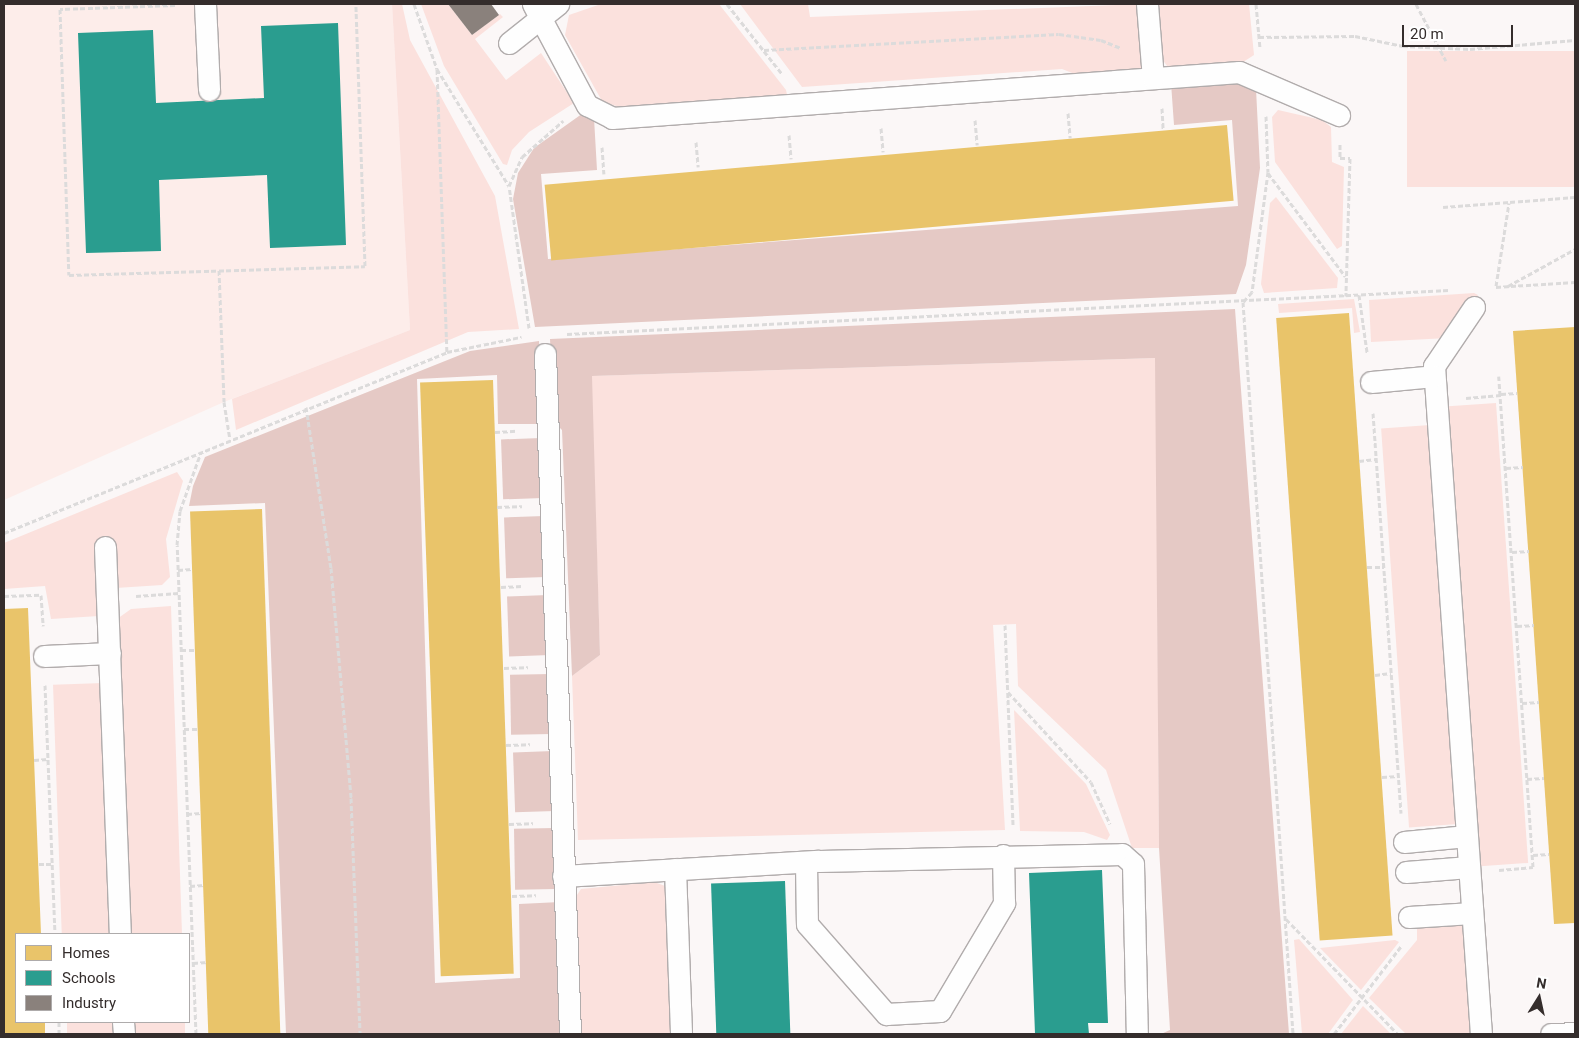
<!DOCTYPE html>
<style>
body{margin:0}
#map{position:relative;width:1579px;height:1038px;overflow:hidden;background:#fbf7f7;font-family:Roboto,sans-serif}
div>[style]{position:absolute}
.built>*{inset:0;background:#fdedea}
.green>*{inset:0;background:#fbe1dd;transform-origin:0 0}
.forest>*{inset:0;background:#e5c9c5;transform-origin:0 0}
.homes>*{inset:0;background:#e9c46a;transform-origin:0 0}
.schools>*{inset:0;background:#2a9d8f;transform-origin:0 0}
.industry>*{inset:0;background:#8a817c}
.path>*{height:3px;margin-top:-1.5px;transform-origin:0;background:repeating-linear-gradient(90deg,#dcdbdb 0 5px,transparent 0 7.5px)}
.roads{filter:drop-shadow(1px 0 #b1acac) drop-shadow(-1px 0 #b1acac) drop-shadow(0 1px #b1acac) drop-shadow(0 -1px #b1acac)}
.service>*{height:21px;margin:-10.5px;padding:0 10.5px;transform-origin:10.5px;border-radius:10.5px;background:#fefefe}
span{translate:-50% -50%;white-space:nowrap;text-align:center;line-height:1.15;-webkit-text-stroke:5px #fff;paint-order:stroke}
.frame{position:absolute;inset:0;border:5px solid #342d2c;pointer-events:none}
.legend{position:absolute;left:15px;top:933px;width:175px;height:90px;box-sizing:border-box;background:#fff;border:1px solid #aeabab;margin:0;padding:6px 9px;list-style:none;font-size:15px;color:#342d2c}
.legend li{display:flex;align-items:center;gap:10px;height:25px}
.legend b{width:25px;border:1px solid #aeabab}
.north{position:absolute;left:1514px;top:973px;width:50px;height:50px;-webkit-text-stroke:4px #fff;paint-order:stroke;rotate:10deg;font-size:14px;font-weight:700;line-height:20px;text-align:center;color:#342d2c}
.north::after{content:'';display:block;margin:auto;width:18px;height:22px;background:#342d2c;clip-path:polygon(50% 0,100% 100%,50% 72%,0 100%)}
.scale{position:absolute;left:1402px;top:25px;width:111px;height:22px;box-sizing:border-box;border:2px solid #342d2c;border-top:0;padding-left:6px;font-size:15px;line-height:18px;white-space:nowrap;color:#342d2c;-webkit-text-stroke:4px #fff;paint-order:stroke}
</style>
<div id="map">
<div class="built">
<i style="clip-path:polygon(4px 4px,392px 4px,410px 330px,224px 402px,4px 500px)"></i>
</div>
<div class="green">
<i style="clip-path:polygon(392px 4px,402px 4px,410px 40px,495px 196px,519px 329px,468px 332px,236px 430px,232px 399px,410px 330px)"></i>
<i style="clip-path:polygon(421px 4px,448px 4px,472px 35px,500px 14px,503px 17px,475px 39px,506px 80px,541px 53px,574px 103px,529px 132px,512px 150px,507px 165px,503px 164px,444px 66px)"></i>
<i style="clip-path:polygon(601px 4px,719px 4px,786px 90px,788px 99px,619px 107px,602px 101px,565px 35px,569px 15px)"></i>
<i style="clip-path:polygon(740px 4px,808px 4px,810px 17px,1141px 4px,1142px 72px,1080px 76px,1062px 69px,802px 87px)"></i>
<i style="clip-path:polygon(1157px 4px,1249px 4px,1254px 55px,1237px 66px,1170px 70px,1162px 59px)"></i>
<i style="left:1575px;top:51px;width:136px;height:168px;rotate:90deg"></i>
<i style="clip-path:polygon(1278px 110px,1322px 120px,1331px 127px,1332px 162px,1344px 167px,1342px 246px,1337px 249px,1275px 162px,1272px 117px)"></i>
<i style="clip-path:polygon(1276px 197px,1338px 278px,1337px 288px,1264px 293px,1261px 284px,1270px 203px)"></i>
<i style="clip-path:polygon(1474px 293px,1478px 295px,1448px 338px,1371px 342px,1369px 300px)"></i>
<i style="clip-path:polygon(1354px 299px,1360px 332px,1354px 333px,1352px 308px,1279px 313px,1278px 304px)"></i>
<i style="clip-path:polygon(1156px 358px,1159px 848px,1132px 848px,1106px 770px,1018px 686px,1016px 624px,993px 625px,1005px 830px,578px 840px,572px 676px,600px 655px,591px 376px)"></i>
<i style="left:1496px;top:403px;width:461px;height:55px;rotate:86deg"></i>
<i style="left:1430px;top:425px;width:400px;height:49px;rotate:86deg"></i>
<i style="clip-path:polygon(177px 472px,183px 481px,166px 539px,170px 577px,162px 585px,116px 588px,114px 541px,96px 542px,99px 616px,51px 619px,45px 586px,4px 589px,4px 543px)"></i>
<i style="clip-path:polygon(171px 606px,182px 934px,130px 934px,117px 619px,131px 609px)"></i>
<i style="left:103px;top:683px;width:251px;height:50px;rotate:88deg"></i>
<i style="clip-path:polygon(1014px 710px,1086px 784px,1110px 835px,1107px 840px,1084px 832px,1020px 831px)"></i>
<i style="clip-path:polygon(654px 882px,668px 887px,674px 1034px,580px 1034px,575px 898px,581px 889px)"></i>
<i style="clip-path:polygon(1467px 921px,1474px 1034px,1406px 1034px,1369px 998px,1417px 940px,1417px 923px)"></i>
<i style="clip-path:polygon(1299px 939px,1353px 1000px,1328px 1034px,1302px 1034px,1294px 940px)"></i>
<i style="clip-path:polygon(1395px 940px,1399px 942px,1361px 990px,1320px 948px)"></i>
<i style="clip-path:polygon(1363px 1006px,1391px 1034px,1341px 1034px)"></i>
<i style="left:67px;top:1022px;width:48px;height:12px"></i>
<i style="left:134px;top:1022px;width:51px;height:12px"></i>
</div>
<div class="forest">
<i style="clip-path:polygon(1236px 80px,1256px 89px,1260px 168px,1246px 265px,1236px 294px,535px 327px,513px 199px,518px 173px,534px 148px,586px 111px,594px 118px,597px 170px,541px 174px,548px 259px,1238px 206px,1232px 120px,1174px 125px,1171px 83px)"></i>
<i style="clip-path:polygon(1235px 309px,1289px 1034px,1161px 1034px,1170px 1030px,1159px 848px,1155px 358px,592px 376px,600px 655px,572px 676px,562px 430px,554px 422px,550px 339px)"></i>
<i style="clip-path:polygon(539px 341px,542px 424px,498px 424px,497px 375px,417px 379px,435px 983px,520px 978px,519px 904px,560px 902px,563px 1034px,286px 1034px,265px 503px,189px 506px,193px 486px,205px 457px,470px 351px)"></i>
<i style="left:541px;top:438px;width:60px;height:40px;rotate:88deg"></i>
<i style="left:544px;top:516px;width:61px;height:40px;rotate:88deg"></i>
<i style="left:548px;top:595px;width:60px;height:41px;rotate:88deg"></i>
<i style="left:551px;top:674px;width:60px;height:41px;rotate:89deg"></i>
<i style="left:553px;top:751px;width:60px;height:40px;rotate:88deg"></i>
<i style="left:555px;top:828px;width:61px;height:41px;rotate:89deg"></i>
</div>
<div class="homes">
<i style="left:1227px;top:125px;width:76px;height:685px;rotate:85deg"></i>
<i style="left:1349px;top:313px;width:624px;height:73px;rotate:86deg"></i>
<i style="clip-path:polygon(1575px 327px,1575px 923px,1554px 924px,1513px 331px)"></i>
<i style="left:493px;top:380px;width:594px;height:73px;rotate:88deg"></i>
<i style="left:262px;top:509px;width:525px;height:72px;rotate:88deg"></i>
<i style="clip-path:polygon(28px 608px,41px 934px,16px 934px,16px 1022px,45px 1022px,45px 1034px,4px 1034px,4px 609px)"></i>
</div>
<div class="schools">
<i style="clip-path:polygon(338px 23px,346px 245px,270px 248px,267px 175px,159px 180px,161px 251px,86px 253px,78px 33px,153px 30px,156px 103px,264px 98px,261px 26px)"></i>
<i style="clip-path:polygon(1102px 870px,1108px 1023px,1088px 1023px,1089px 1034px,1035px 1034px,1029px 873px)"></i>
<i style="left:785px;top:881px;width:153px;height:74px;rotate:88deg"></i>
</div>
<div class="industry">
<i style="clip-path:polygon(448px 4px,491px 4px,499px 15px,472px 35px)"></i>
</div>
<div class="path">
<i style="left:414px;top:4px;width:69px;rotate:70.5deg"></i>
<i style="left:437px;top:69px;width:137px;rotate:58.4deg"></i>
<i style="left:727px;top:4px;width:89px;rotate:51.8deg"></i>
<i style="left:1256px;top:4px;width:44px;rotate:84.8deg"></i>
<i style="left:1416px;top:4px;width:64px;rotate:62.2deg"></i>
<i style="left:175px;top:5px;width:115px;rotate:178deg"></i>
<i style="left:60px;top:9px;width:266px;rotate:88.1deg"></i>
<i style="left:69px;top:275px;width:296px;rotate:-1.7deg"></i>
<i style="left:365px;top:266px;width:262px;rotate:-92deg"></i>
<i style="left:1259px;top:37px;width:96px;rotate:-0.6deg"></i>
<i style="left:1355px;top:36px;width:49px;rotate:11.8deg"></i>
<i style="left:1403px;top:46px;width:67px;rotate:2.6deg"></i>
<i style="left:1470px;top:49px;width:105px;rotate:-4.9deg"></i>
<i style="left:764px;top:50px;width:295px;rotate:-3.1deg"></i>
<i style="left:1059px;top:34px;width:42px;rotate:8.1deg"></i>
<i style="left:1101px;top:40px;width:22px;rotate:22deg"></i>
<i style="left:437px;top:69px;width:283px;rotate:88deg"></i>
<i style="left:1162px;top:108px;width:22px;rotate:87deg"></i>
<i style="left:1068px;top:113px;width:25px;rotate:85deg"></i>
<i style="left:1266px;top:116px;width:56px;rotate:88deg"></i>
<i style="left:1268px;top:172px;width:121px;rotate:97.6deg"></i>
<i style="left:1252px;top:292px;width:13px;rotate:132deg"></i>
<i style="left:1243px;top:302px;width:734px;rotate:86.09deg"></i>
<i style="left:975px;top:120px;width:25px;rotate:85deg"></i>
<i style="left:881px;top:128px;width:24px;rotate:85deg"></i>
<i style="left:789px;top:135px;width:24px;rotate:85deg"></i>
<i style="left:696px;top:142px;width:25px;rotate:85deg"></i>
<i style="left:1340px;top:144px;width:14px;rotate:90deg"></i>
<i style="left:1340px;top:158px;width:10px"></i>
<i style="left:1350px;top:158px;width:138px;rotate:91.7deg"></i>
<i style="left:602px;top:147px;width:27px;rotate:86deg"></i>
<i style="left:1268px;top:173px;width:129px;rotate:53.2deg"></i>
<i style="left:1443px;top:207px;width:132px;rotate:-4.3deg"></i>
<i style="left:219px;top:270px;width:132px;rotate:87.8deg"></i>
<i style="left:224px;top:402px;width:37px;rotate:81deg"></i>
<i style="left:1496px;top:286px;width:84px;rotate:-81.1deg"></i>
<i style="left:1508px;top:286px;width:77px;rotate:-28.9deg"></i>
<i style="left:1496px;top:287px;width:79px;rotate:-3.6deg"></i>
<i style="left:1359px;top:295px;width:58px;rotate:82deg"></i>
<i style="left:529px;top:328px;width:143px;rotate:-98deg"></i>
<i style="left:509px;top:186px;width:32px;rotate:-66deg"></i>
<i style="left:522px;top:157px;width:55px;rotate:-41.3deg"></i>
<i style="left:567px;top:334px;width:883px;rotate:-2.86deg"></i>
<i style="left:1501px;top:394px;width:16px;rotate:-4deg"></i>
<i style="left:1466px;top:398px;width:35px;rotate:-5deg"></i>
<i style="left:306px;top:407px;width:163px;rotate:81.2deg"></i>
<i style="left:331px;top:568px;width:231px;rotate:85deg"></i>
<i style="left:351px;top:798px;width:236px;rotate:87.8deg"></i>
<i style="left:1373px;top:413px;width:401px;rotate:86deg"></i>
<i style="left:495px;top:432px;width:22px;rotate:-3deg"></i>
<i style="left:1359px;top:461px;width:17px;rotate:-7deg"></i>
<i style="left:1506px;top:468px;width:17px;rotate:-3deg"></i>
<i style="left:497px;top:507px;width:25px;rotate:-2deg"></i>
<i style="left:4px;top:533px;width:479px;rotate:-22.2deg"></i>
<i style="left:447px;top:352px;width:76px;rotate:-11.5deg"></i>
<i style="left:1512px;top:552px;width:17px;rotate:-3deg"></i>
<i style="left:1367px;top:567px;width:17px"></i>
<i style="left:178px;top:570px;width:14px;rotate:-4deg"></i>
<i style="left:501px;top:587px;width:21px;rotate:-3deg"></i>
<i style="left:4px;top:596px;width:37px;rotate:-2deg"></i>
<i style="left:41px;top:595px;width:31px;rotate:86deg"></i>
<i style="left:136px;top:596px;width:43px;rotate:-4deg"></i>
<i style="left:1005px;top:625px;width:201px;rotate:87.7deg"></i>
<i style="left:1517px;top:626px;width:17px;rotate:-3deg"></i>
<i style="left:181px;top:650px;width:14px"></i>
<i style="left:504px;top:668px;width:24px;rotate:-2deg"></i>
<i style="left:1375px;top:675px;width:16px;rotate:-7deg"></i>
<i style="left:45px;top:685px;width:249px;rotate:87.7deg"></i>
<i style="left:1008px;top:692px;width:122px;rotate:47.3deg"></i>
<i style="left:1091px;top:782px;width:46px;rotate:65.7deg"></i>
<i style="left:1522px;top:703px;width:17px;rotate:-3deg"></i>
<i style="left:184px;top:729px;width:14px"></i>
<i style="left:506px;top:745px;width:24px;rotate:-2deg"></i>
<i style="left:34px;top:760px;width:14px;rotate:-4deg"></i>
<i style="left:1382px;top:777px;width:17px;rotate:-3deg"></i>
<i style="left:1527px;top:779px;width:17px;rotate:-3deg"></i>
<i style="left:187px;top:814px;width:14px;rotate:-4deg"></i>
<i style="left:509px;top:824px;width:24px;rotate:-2deg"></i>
<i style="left:1533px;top:855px;width:16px;rotate:-4deg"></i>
<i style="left:39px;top:864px;width:13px"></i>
<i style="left:1499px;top:870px;width:34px;rotate:-5deg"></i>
<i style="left:1533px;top:867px;width:492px;rotate:-94deg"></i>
<i style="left:190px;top:886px;width:14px;rotate:-4deg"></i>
<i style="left:512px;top:896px;width:24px;rotate:-2deg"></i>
<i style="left:1286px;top:919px;width:161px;rotate:45.8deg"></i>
<i style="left:193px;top:963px;width:14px;rotate:-4deg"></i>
<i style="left:59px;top:1022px;width:12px;rotate:90deg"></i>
<i style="left:196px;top:1034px;width:489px;rotate:-92.2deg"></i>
<i style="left:177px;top:545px;width:34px;rotate:-85deg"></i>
<i style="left:180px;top:511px;width:63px;rotate:-70.4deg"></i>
<i style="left:1334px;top:1034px;width:112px;rotate:-52.6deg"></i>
</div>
<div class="roads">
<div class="service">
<i style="left:205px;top:4px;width:86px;rotate:87.3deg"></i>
<i style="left:533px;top:4px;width:115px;rotate:61.9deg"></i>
<i style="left:587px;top:105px;width:28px;rotate:27deg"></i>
<i style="left:612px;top:118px;width:629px;rotate:-4.2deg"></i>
<i style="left:1239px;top:72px;width:109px;rotate:23.3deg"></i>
<i style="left:1147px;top:4px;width:74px;rotate:85.4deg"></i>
<i style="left:509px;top:43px;width:63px;rotate:-38.5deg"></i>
<i style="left:1474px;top:307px;width:71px;rotate:124.1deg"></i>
<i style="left:1434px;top:366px;width:670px;rotate:85.98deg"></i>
<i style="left:545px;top:354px;width:680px;rotate:87.89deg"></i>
<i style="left:1371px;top:382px;width:63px;rotate:-5.4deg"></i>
<i style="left:105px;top:547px;width:387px;rotate:87.8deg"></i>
<i style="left:44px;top:656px;width:66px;rotate:-2.6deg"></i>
<i style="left:1404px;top:842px;width:63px;rotate:-5.4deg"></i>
<i style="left:806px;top:863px;width:61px;rotate:89.1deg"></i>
<i style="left:807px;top:924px;width:120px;rotate:48.7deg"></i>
<i style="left:886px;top:1014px;width:54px;rotate:-3.2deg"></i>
<i style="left:940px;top:1011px;width:126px;rotate:-59.3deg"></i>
<i style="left:1004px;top:903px;width:48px;rotate:-91.2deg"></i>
<i style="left:675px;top:869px;width:165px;rotate:87.9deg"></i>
<i style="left:1406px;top:872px;width:63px;rotate:-4.5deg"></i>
<i style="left:563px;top:876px;width:256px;rotate:-3.4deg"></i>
<i style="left:819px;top:861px;width:303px;rotate:-1.3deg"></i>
<i style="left:1122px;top:854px;width:15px;rotate:42deg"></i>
<i style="left:1133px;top:864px;width:170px;rotate:88.7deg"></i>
<i style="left:1409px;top:917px;width:63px;rotate:-3.6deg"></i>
<i style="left:123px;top:1022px;width:12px;rotate:85deg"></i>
<i style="left:1551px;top:1034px;width:24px;rotate:-2deg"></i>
</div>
</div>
<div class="frame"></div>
<ul class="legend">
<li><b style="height:14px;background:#e9c46a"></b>Homes</li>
<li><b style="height:14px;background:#2a9d8f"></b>Schools</li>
<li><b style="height:14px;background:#8a817c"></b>Industry</li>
</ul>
<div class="north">N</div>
<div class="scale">20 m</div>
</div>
